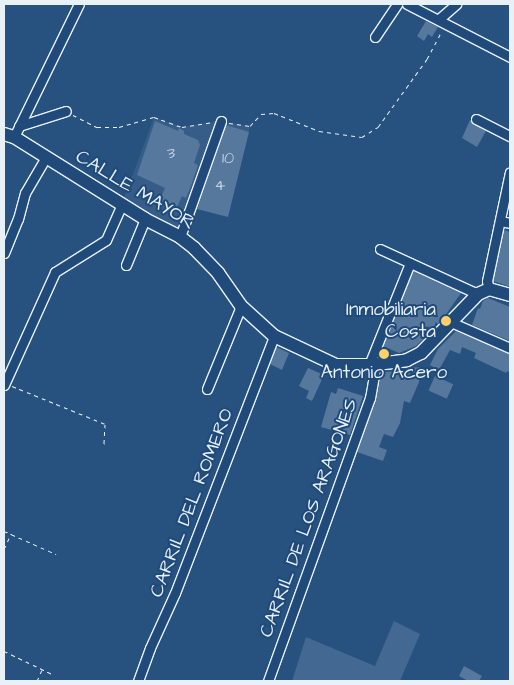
<!DOCTYPE html>
<style>
body{margin:0}
#map{position:relative;width:514px;height:685px;overflow:hidden;background:#27517f;font-family:"Architects Daughter",sans-serif}
div>[style]{position:absolute}
.built>*{inset:0;background:#355d88}
.green>*{inset:0;background:#436891}
.building>*{inset:0;background:#57789d;transform-origin:0 0}
.path>*{height:1px;margin-top:-0.5px;transform-origin:0;background:repeating-linear-gradient(90deg,#e8f1f8 0 4px,transparent 0 8px)}
.roads{filter:drop-shadow(1px 0 #e8f1f8) drop-shadow(-1px 0 #e8f1f8) drop-shadow(0 1px #e8f1f8) drop-shadow(0 -1px #e8f1f8)}
.street>*{height:9px;margin:-4.5px;padding:0 4.5px;transform-origin:4.5px;border-radius:4.5px;background:#1f4a7a}
.secondary>*{height:12px;margin:-6px;padding:0 6px;transform-origin:6px;border-radius:6px;background:#1f4a7a}
.dots>*{width:14px;height:14px;translate:-50% -50%;box-sizing:border-box;border:2px solid #1f4a7a;border-radius:50%}
span{translate:-50% -50%;white-space:nowrap;text-align:center;line-height:1.15;-webkit-text-stroke:4px #1f4a7a;paint-order:stroke}
.number-label{font-size:16px;color:#c4d3e1}
.number-label span{-webkit-text-stroke-width:0}
.street-label{font-size:19px;color:#e8f1f8}
.poi-label{font-size:19px;color:#e8f1f8}
.right{translate:-100% -50%;text-align:right}
.frame{position:absolute;inset:0;border:5px solid #e8f1f8;pointer-events:none}
</style>
<div id="map">
<div class="built">
<i style="clip-path:polygon(154px 117px,182px 127px,217px 121px,250px 126px,230px 207px,193px 197px,180px 237px,122px 204px)"></i>
</div>
<div class="green">
<i style="clip-path:polygon(394px 621px,420px 634px,400px 681px,292px 681px,306px 637px,375px 666px)"></i>
</div>
<div class="building">
<i style="clip-path:polygon(426px 21px,438px 27px,432px 37px,428px 34px,424px 41px,417px 36px)"></i>
<i style="clip-path:polygon(470px 120px,486px 131px,477px 147px,462px 138px)"></i>
<i style="clip-path:polygon(155px 121px,178px 131px,179px 128px,184px 131px,184px 134px,198px 140px,200px 145px,194px 163px,198px 165px,192px 183px,186px 198px,182px 196px,175px 212px,158px 204px,165px 188px,137px 175px)"></i>
<i style="clip-path:polygon(226px 125px,249px 132px,228px 217px,197px 209px)"></i>
<i style="clip-path:polygon(504px 230px,510px 232px,510px 287px,493px 281px)"></i>
<i style="clip-path:polygon(413px 271px,461px 293px,442px 320px,438px 324px,436px 322px,433px 329px,416px 346px,399px 353px,383px 346px)"></i>
<i style="clip-path:polygon(488px 298px,510px 307px,510px 341px,472px 325px,478px 308px,480px 309px,483px 301px)"></i>
<i style="clip-path:polygon(456px 331px,510px 354px,510px 373px,507px 371px,506px 373px,474px 358px,476px 353px,462px 347px,460px 354px,450px 350px,439px 370px,430px 365px,438px 349px)"></i>
<i style="clip-path:polygon(276px 347px,289px 353px,282px 370px,270px 364px)"></i>
<i style="clip-path:polygon(421px 367px,419px 382px,410px 403px,404px 401px,400px 423px,393px 437px,384px 434px,379px 447px,387px 450px,383px 461px,357px 452px,376px 400px,381px 372px,408px 371px,409px 368px)"></i>
<i style="clip-path:polygon(308px 368px,324px 375px,312px 401px,306px 398px,309px 391px,299px 386px)"></i>
<i style="left:435px;top:376px;width:20px;height:16px;rotate:24deg"></i>
<i style="clip-path:polygon(338px 388px,363px 396px,350px 435px,321px 427px,331px 392px,336px 394px)"></i>
<i style="clip-path:polygon(464px 666px,482px 676px,479px 681px,468px 681px,459px 676px)"></i>
</div>
<div class="path">
<i style="left:73px;top:115px;width:27px;rotate:27deg"></i>
<i style="left:97px;top:127px;width:22px"></i>
<i style="left:119px;top:127px;width:36px;rotate:-16deg"></i>
<i style="left:154px;top:117px;width:30px;rotate:20deg"></i>
<i style="left:182px;top:127px;width:30px;rotate:-9deg"></i>
<i style="left:229px;top:123px;width:21px;rotate:8deg"></i>
<i style="left:250px;top:126px;width:16px;rotate:-47deg"></i>
<i style="left:261px;top:114px;width:13px;rotate:-4deg"></i>
<i style="left:274px;top:113px;width:48px;rotate:21.8deg"></i>
<i style="left:319px;top:131px;width:43px;rotate:7.9deg"></i>
<i style="left:362px;top:137px;width:19px;rotate:-32deg"></i>
<i style="left:378px;top:127px;width:84px;rotate:-54.2deg"></i>
<i style="left:427px;top:59px;width:32px;rotate:-62deg"></i>
<i style="left:12px;top:386px;width:100px;rotate:22.2deg"></i>
<i style="left:105px;top:424px;width:21px;rotate:93deg"></i>
<i style="left:4px;top:531px;width:57px;rotate:23.9deg"></i>
<i style="left:4px;top:549px;width:17px;rotate:-65deg"></i>
<i style="left:4px;top:651px;width:55px;rotate:25.6deg"></i>
<i style="left:37px;top:681px;width:12px;rotate:-66deg"></i>
</div>
<div class="roads">
<div class="street">
<i style="left:407px;top:4px;width:116px;rotate:27.2deg"></i>
<i style="left:439px;top:19px;width:23px;rotate:-41deg"></i>
<i style="left:375px;top:37px;width:40px;rotate:-56deg"></i>
<i style="left:476px;top:119px;width:38px;rotate:27deg"></i>
<i style="left:19px;top:126px;width:49px;rotate:-17.7deg"></i>
<i style="left:14px;top:137px;width:148px;rotate:-64deg"></i>
<i style="left:500px;top:221px;width:10px;rotate:11deg"></i>
<i style="left:180px;top:237px;width:123px;rotate:-70.5deg"></i>
<i style="left:380px;top:249px;width:108px;rotate:24.7deg"></i>
<i style="left:4px;top:253px;width:37px;rotate:-68deg"></i>
<i style="left:18px;top:219px;width:27px;rotate:-75deg"></i>
<i style="left:25px;top:193px;width:42px;rotate:-59.7deg"></i>
<i style="left:126px;top:265px;width:50px;rotate:-67.6deg"></i>
<i style="left:489px;top:289px;width:8px;rotate:-104deg"></i>
<i style="left:487px;top:281px;width:111px;rotate:-78.1deg"></i>
<i style="left:453px;top:323px;width:62px;rotate:23.7deg"></i>
<i style="left:369px;top:365px;width:110px;rotate:-68.1deg"></i>
<i style="left:4px;top:385px;width:124px;rotate:-65.7deg"></i>
<i style="left:55px;top:272px;width:60px;rotate:-32.1deg"></i>
<i style="left:106px;top:240px;width:39px;rotate:-66deg"></i>
<i style="left:207px;top:389px;width:90px;rotate:-67.7deg"></i>
<i style="left:138px;top:681px;width:35px;rotate:-70deg"></i>
<i style="left:150px;top:648px;width:60px;rotate:-65.6deg"></i>
<i style="left:175px;top:593px;width:275px;rotate:-68.9deg"></i>
<i style="left:268px;top:681px;width:301px;rotate:-70.2deg"></i>
<i style="left:370px;top:398px;width:35px;rotate:-80deg"></i>
</div>
<div class="secondary">
<i style="left:4px;top:134px;width:10px;rotate:17deg"></i>
<i style="left:14px;top:137px;width:155px;rotate:32deg"></i>
<i style="left:145px;top:219px;width:39px;rotate:27deg"></i>
<i style="left:180px;top:237px;width:18px;rotate:38deg"></i>
<i style="left:194px;top:248px;width:35px;rotate:46deg"></i>
<i style="left:218px;top:273px;width:40px;rotate:55.1deg"></i>
<i style="left:241px;top:306px;width:45px;rotate:42.3deg"></i>
<i style="left:274px;top:336px;width:68px;rotate:25.1deg"></i>
<i style="left:336px;top:365px;width:33px"></i>
<i style="left:369px;top:365px;width:38px;rotate:-7deg"></i>
<i style="left:407px;top:360px;width:16px;rotate:-27deg"></i>
<i style="left:421px;top:353px;width:82px;rotate:-46deg"></i>
<i style="left:478px;top:294px;width:12px;rotate:-24deg"></i>
<i style="left:489px;top:289px;width:22px;rotate:16deg"></i>
</div>
</div>
<div class="dots">
<i style="left:446px;top:321px;background:#ffd166"></i>
<i style="left:384px;top:354px;background:#ffd166"></i>
</div>
<div class="number-label">
<span style="left:171px;top:153px">3</span>
<span style="left:228px;top:158px">10</span>
<span style="left:220px;top:185px">4</span>
</div>
<div class="street-label">
<span style="left:135px;top:190px;rotate:31deg">CALLE MAYOR</span>
<span style="left:192px;top:503px;rotate:-69deg">CARRIL DEL ROMERO</span>
<span style="left:309px;top:518px;rotate:-70deg">CARRIL DE LOS ARAGONES</span>
</div>
<div class="poi-label">
<span class="right" style="left:436px;top:321px">Inmobiliaria<br>Costa</span>
<span style="left:384px;top:373px">Antonio Acero</span>
</div>
<div class="frame"></div>
</div>
